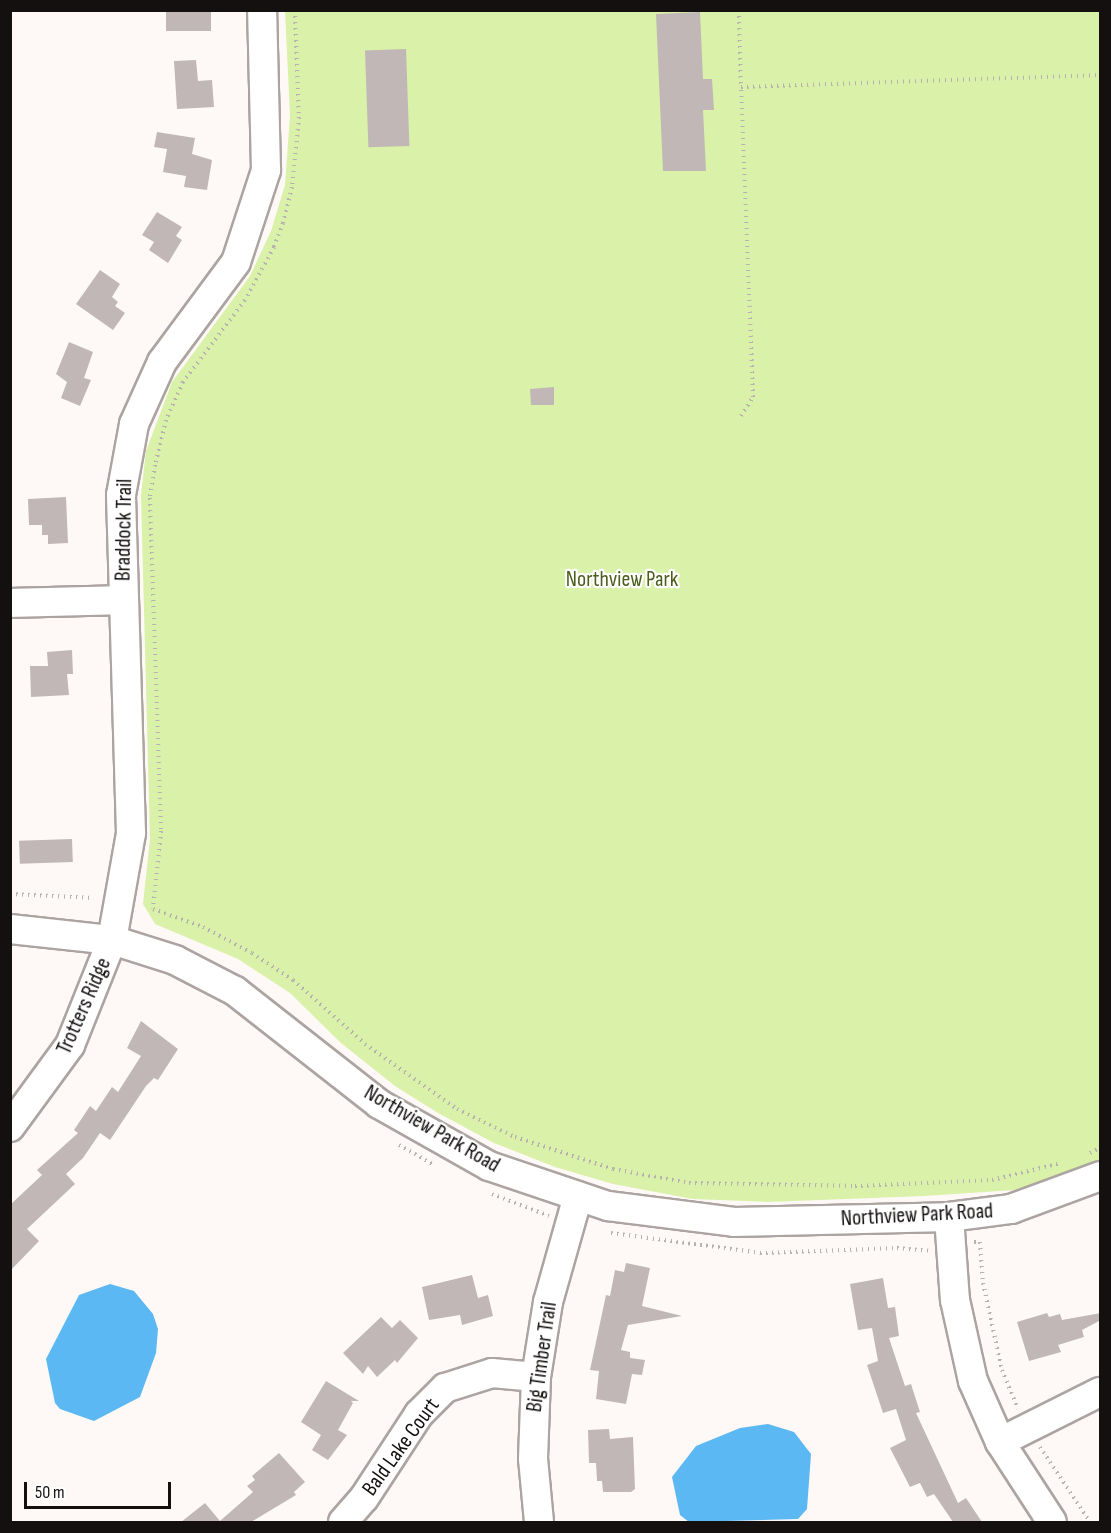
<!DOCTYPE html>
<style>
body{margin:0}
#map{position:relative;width:1111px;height:1533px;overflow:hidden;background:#fef9f7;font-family:"Sofia Sans Condensed",sans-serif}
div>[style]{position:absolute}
.green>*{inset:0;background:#d9f1a8}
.water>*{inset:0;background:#5cb8f2}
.building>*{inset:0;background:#c0b7b6;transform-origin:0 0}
.path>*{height:4px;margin-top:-2px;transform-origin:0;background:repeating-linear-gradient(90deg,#b7b2b0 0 1.5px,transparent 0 6px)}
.roads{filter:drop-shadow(2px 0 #aca4a1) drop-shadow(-2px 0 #aca4a1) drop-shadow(0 2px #aca4a1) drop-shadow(0 -2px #aca4a1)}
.minor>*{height:28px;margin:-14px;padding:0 14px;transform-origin:14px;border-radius:14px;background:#fff}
span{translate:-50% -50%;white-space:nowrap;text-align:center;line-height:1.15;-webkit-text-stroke:4.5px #fff;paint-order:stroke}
.street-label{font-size:22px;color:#13100f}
.park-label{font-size:22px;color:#4c5d1d}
.frame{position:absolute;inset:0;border:12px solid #13100f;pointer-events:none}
.scale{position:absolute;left:24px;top:1482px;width:147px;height:27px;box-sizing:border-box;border:3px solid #13100f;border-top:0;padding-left:8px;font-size:18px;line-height:21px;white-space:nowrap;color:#13100f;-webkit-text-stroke:4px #fff;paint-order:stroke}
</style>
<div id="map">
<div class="green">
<i style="clip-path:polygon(285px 11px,1100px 11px,1100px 1165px,1057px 1181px,1015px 1190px,924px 1196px,768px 1202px,693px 1199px,613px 1184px,555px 1167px,494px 1143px,438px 1113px,395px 1086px,341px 1043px,290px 993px,238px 959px,155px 924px,143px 904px,150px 839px,141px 495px,146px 451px,172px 382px,250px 276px,271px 231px,285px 185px,290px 115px)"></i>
</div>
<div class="water">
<i style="clip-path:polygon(110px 1284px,134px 1291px,153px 1314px,158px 1329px,156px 1353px,140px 1397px,94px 1421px,60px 1409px,55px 1403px,46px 1359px,79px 1295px)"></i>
<i style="clip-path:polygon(768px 1424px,794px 1432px,811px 1454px,807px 1509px,798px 1519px,689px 1522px,680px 1515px,672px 1477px,696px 1446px,740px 1428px)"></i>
</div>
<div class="building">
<i style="left:166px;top:10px;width:45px;height:21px"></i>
<i style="clip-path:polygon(700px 12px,703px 79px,712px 79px,714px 110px,703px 110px,706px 171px,663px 171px,656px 14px)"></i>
<i style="left:406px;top:49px;width:97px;height:41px;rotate:88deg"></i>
<i style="clip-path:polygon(196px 60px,198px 81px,212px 80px,214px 107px,177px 109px,174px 61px)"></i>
<i style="clip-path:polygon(157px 132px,195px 138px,192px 154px,212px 160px,207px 190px,184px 187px,186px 176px,163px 172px,167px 149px,154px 147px)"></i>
<i style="clip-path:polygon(157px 212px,182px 227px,176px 236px,182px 240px,168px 263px,149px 250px,154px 242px,142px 235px)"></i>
<i style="clip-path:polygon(100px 270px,120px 284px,112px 297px,118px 302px,115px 306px,125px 313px,113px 330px,76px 304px)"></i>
<i style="clip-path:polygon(69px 342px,93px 352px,84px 378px,91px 380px,80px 406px,61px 398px,67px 382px,56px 374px)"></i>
<i style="clip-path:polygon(554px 387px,554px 405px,531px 405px,530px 389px)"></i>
<i style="clip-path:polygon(66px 497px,68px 543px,48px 544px,48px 535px,42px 535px,42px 525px,29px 525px,28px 499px)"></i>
<i style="clip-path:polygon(72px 650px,73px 674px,67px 674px,69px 695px,31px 697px,30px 666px,48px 666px,47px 652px)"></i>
<i style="left:72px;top:839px;width:23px;height:53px;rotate:88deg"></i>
<i style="clip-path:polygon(141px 1021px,178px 1049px,158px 1080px,154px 1078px,146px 1086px,110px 1140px,100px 1133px,83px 1158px,66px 1174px,75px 1184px,27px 1229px,39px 1241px,10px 1271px,10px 1205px,42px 1175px,37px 1170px,78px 1133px,74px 1130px,90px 1106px,96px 1111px,112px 1087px,118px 1092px,141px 1056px,127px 1048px)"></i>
<i style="clip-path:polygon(626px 1263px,650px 1268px,642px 1306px,682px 1316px,628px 1325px,621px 1350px,630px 1352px,630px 1358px,645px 1360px,642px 1375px,632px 1374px,626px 1404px,596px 1399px,599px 1371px,590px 1370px,606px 1295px,610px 1296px,615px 1270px,624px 1272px)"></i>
<i style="clip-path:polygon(472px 1275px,478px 1298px,488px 1295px,493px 1316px,462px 1325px,460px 1315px,429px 1320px,422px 1287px)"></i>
<i style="clip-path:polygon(883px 1278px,888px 1308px,895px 1307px,899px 1336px,889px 1338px,905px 1386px,911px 1384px,920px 1412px,916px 1413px,958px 1503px,966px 1498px,982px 1522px,953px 1522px,934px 1494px,927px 1497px,920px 1483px,910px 1487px,890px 1448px,906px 1440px,896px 1409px,883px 1413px,867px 1365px,878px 1361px,872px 1328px,858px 1330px,850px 1284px)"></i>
<i style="clip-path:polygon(1047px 1313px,1049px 1317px,1060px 1314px,1062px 1320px,1101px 1313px,1101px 1320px,1082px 1330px,1084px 1337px,1058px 1345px,1061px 1352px,1029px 1361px,1017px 1322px)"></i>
<i style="clip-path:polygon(381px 1317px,392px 1328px,400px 1320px,418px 1338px,397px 1363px,395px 1360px,377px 1377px,368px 1366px,363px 1374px,343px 1353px)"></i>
<i style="clip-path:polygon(326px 1381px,359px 1401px,351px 1401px,353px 1403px,338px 1430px,347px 1435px,328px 1460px,312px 1450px,321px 1435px,301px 1422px)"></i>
<i style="clip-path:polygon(609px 1429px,610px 1439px,633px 1437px,635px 1489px,631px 1492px,603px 1492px,602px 1481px,597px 1481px,596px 1463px,589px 1463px,588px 1430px)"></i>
<i style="clip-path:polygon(279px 1453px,305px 1482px,294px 1492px,296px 1495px,251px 1522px,181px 1522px,205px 1503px,220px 1521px,253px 1492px,247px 1486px,255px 1480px,252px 1476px)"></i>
</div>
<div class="path">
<i style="left:295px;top:10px;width:107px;rotate:87.9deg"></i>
<i style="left:299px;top:117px;width:70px;rotate:95.7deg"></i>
<i style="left:292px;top:187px;width:37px;rotate:104deg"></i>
<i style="left:283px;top:223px;width:26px;rotate:111deg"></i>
<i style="left:274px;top:247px;width:60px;rotate:118.7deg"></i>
<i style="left:245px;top:300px;width:103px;rotate:127.1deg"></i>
<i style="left:183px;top:382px;width:42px;rotate:114.1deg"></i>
<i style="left:166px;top:420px;width:46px;rotate:103.7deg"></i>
<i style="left:155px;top:465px;width:33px;rotate:99deg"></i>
<i style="left:150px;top:498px;width:333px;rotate:88.1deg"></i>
<i style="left:161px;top:831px;width:78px;rotate:95.9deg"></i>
<i style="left:153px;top:909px;width:53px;rotate:19.8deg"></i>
<i style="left:203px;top:927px;width:55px;rotate:28deg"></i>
<i style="left:252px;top:953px;width:49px;rotate:33.4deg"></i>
<i style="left:293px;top:980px;width:96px;rotate:41.6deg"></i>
<i style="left:365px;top:1044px;width:113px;rotate:35.2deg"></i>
<i style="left:457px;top:1109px;width:64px;rotate:25.8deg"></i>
<i style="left:515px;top:1137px;width:103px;rotate:18.1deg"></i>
<i style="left:613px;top:1169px;width:77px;rotate:10.4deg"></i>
<i style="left:689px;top:1183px;width:166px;rotate:1deg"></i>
<i style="left:855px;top:1186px;width:137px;rotate:-2.5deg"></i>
<i style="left:992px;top:1180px;width:71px;rotate:-13.8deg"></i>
<i style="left:739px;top:10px;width:77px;rotate:88.5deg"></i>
<i style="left:741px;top:87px;width:359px;rotate:-1.9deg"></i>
<i style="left:741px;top:416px;width:22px;rotate:-58deg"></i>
<i style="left:753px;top:397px;width:310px;rotate:-92.2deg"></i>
<i style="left:10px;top:894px;width:83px;rotate:2.8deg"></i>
<i style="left:399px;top:1145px;width:40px;rotate:29.7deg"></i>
<i style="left:1090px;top:1153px;width:11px;rotate:-27deg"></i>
<i style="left:492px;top:1194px;width:61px;rotate:21.1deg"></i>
<i style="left:611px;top:1233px;width:150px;rotate:7.6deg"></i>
<i style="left:760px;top:1253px;width:137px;rotate:-2.1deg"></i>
<i style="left:897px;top:1248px;width:32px;rotate:5deg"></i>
<i style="left:974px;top:1242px;width:6px"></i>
<i style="left:980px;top:1242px;width:41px;rotate:85.8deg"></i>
<i style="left:983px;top:1283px;width:89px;rotate:77.7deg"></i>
<i style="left:1002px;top:1370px;width:42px;rotate:67.7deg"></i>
<i style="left:1040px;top:1447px;width:90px;rotate:56.3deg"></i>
</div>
<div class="roads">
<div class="minor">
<i style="left:10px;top:603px;width:113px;rotate:-1.5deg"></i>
<i style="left:10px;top:929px;width:103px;rotate:6.2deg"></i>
<i style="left:112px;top:940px;width:66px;rotate:17.6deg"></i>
<i style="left:175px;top:960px;width:68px;rotate:27.3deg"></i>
<i style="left:235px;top:991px;width:183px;rotate:38.1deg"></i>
<i style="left:379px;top:1104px;width:126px;rotate:29.4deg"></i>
<i style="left:489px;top:1166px;width:126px;rotate:18.6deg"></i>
<i style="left:608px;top:1206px;width:127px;rotate:7.2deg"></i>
<i style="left:734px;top:1222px;width:215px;rotate:-1.3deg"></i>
<i style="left:949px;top:1217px;width:63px;rotate:-7.4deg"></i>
<i style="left:1011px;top:1209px;width:95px;rotate:-20.3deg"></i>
<i style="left:10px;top:1127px;width:102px;rotate:-53.8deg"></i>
<i style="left:70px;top:1045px;width:113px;rotate:-68.2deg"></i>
<i style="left:112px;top:940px;width:109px;rotate:-79.9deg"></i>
<i style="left:131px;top:833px;width:338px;rotate:-91.7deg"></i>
<i style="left:121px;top:495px;width:72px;rotate:-79.6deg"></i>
<i style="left:134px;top:424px;width:68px;rotate:-65.7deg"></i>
<i style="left:162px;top:362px;width:124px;rotate:-53.5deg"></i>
<i style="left:236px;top:262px;width:97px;rotate:-71.9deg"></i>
<i style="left:266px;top:170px;width:160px;rotate:-91.4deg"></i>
<i style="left:949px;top:1217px;width:83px;rotate:85.9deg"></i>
<i style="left:955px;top:1300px;width:83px;rotate:77.5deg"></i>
<i style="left:973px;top:1381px;width:67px;rotate:66.1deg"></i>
<i style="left:1000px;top:1442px;width:95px;rotate:57deg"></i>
<i style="left:1000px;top:1442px;width:112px;rotate:-26.6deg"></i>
<i style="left:343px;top:1522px;width:32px;rotate:-49deg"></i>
<i style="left:364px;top:1498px;width:100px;rotate:-56.8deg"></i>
<i style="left:419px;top:1414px;width:37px;rotate:-45deg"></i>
<i style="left:445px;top:1388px;width:49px;rotate:-17.7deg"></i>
<i style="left:492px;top:1373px;width:44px;rotate:5.2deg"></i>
<i style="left:539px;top:1522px;width:63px;rotate:-95.4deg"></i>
<i style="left:533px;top:1459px;width:82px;rotate:-87.9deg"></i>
<i style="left:536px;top:1377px;width:76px;rotate:-80.9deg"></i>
<i style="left:548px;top:1302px;width:110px;rotate:-74.2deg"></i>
</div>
</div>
<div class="street-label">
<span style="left:124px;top:530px;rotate:-89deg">Braddock Trail</span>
<span style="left:84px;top:1006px;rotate:-66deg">Trotters Ridge</span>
<span style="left:432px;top:1129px;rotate:30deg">Northview Park Road</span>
<span style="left:917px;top:1215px;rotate:-3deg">Northview Park Road</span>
<span style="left:542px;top:1357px;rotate:-82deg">Big Timber Trail</span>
<span style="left:401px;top:1447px;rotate:-54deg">Bald Lake Court</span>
</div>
<div class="park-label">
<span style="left:622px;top:580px">Northview Park</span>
</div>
<div class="frame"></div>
<div class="scale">50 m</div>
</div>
